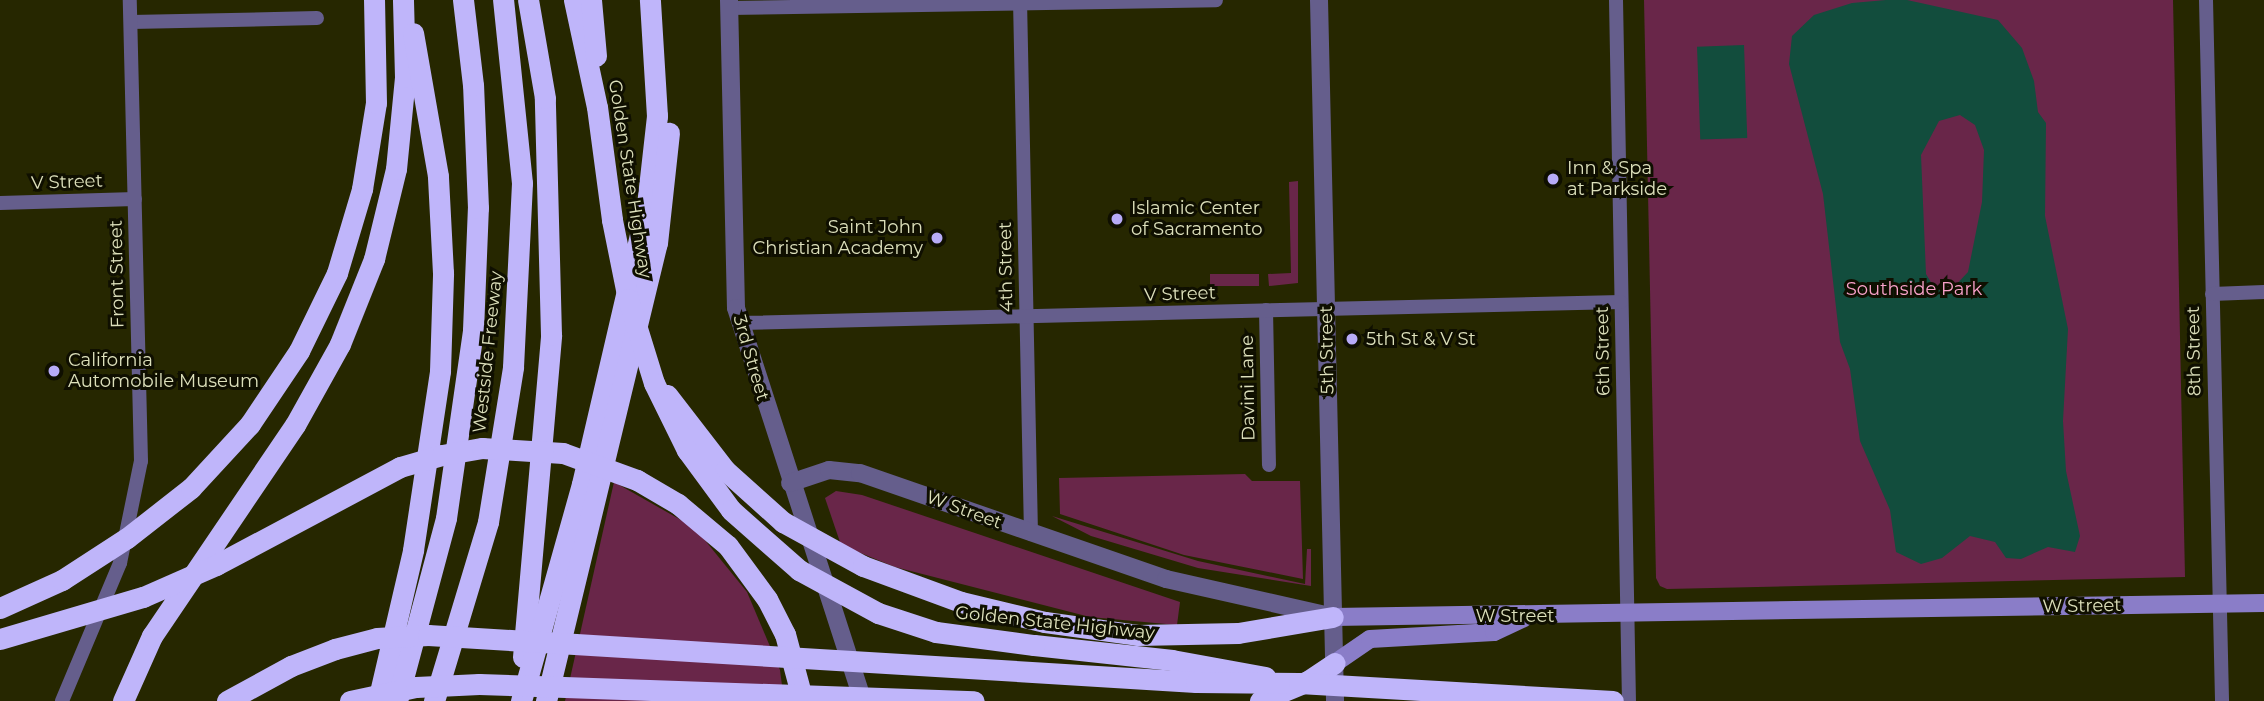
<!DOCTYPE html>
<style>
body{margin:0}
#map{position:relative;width:2264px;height:701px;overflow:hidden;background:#262700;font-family:Montserrat,sans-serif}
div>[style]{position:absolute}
.green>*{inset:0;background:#692649;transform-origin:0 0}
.water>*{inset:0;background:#124d3d;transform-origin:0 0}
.minor>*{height:14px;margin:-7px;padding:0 7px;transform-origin:7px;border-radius:7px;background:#655e8c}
.tertiary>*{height:18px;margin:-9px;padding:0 9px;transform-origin:9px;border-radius:9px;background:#655e8c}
.secondary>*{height:18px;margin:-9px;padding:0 9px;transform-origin:9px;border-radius:9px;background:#8a7dc8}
.motorway>*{height:21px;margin:-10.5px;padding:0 10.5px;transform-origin:10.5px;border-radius:10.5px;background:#bfb5fa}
.motorway-bridge>*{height:21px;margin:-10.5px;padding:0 10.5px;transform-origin:10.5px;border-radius:10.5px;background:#bfb5fa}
.dots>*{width:19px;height:19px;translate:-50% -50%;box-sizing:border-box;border:4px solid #0f0f00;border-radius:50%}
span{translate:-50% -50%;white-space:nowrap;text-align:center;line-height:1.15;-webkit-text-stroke:6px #0f0f00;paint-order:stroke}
.poi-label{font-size:18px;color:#dde0bb}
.left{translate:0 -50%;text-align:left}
.right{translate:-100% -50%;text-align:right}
.street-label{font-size:18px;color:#dde0bb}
.park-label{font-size:18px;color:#faa2ca}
</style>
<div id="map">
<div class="green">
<i style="clip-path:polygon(1644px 0,2173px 0,2185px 577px,1667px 589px,1660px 586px,1656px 578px)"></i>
<i style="clip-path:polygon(1298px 181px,1298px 283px,1269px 286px,1268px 274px,1291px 273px,1289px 182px)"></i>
<i style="left:1259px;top:274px;width:12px;height:49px;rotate:90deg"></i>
<i style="clip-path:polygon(1245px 474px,1252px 481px,1300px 481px,1303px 579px,1184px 555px,1060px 514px,1059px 478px)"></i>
<i style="clip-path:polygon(614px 482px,695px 528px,747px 592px,780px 670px,784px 701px,565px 701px)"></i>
<i style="clip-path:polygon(836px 491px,862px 495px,1180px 602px,1177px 625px,1090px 617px,895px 567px,841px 545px,825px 498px)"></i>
<i style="clip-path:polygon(1052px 516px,1198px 561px,1305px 584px,1307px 549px,1311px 549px,1311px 586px,1198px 568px,1091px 536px)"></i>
</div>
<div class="water">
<i style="clip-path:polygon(evenodd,1886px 0,1907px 0,1998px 20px,2022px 48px,2034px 81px,2038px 112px,2046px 123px,2045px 216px,2068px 329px,2063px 421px,2066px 471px,2080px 536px,2075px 552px,2048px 547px,2021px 559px,2006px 558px,1995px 542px,1970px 536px,1942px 558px,1921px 564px,1896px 552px,1890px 510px,1860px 441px,1850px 369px,1840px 342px,1823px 194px,1789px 64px,1792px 36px,1814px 15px,1852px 3px,1886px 0,1960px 115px,1975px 125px,1984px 150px,1982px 202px,1968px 272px,1953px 288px,1943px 291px,1935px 289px,1926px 274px,1921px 155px,1939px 121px,1960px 115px)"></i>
<i style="left:1744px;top:45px;width:93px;height:47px;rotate:88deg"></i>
</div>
<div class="minor">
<i style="left:1020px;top:0;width:534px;rotate:88.82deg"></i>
<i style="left:1616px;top:0;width:701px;rotate:88.94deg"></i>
<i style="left:2206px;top:0;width:701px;rotate:88.69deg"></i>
<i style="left:729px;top:8px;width:487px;rotate:-0.9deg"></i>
<i style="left:131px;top:22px;width:186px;rotate:-1.2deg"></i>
<i style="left:0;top:203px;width:135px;rotate:-1.7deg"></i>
<i style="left:2212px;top:294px;width:52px;rotate:-2.2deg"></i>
<i style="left:1266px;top:310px;width:155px;rotate:88.9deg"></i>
<i style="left:740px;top:323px;width:881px;rotate:-1.37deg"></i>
<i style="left:62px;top:701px;width:150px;rotate:-67.2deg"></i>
<i style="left:120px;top:563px;width:104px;rotate:-78.4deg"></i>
<i style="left:141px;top:461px;width:461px;rotate:-91.4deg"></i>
</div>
<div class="tertiary">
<i style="left:729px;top:0;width:308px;rotate:88.7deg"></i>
<i style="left:736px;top:308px;width:413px;rotate:72.1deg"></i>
<i style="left:1319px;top:0;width:701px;rotate:88.69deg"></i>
<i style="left:790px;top:483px;width:41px;rotate:-18.4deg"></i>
<i style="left:829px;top:470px;width:31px;rotate:6deg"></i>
<i style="left:860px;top:473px;width:324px;rotate:19.1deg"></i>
<i style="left:1166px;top:579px;width:168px;rotate:12.7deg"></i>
</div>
<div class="secondary">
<i style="left:1333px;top:617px;width:931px;rotate:-0.86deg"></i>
<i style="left:1335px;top:663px;width:42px;rotate:-34.4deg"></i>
<i style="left:1370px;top:639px;width:124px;rotate:-3.2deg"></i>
<i style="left:1494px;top:632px;width:33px;rotate:-25deg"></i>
</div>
<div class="motorway">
<i style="left:574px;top:0;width:109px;rotate:77.9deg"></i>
<i style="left:597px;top:107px;width:114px;rotate:82.4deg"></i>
<i style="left:591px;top:0;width:56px;rotate:84.9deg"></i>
<i style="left:667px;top:395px;width:95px;rotate:52.3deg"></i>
<i style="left:725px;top:470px;width:78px;rotate:41.9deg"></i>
<i style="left:678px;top:504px;width:65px;rotate:40deg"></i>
<i style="left:728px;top:546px;width:66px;rotate:53.7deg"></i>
<i style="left:767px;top:599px;width:39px;rotate:63deg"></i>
<i style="left:785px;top:634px;width:69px;rotate:75deg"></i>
<i style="left:961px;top:602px;width:86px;rotate:13.4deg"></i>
<i style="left:1045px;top:622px;width:93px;rotate:8deg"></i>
<i style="left:1137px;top:635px;width:101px;rotate:-1.1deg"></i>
<i style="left:1238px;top:633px;width:96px;rotate:-9.6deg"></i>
<i style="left:1034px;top:645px;width:139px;rotate:6.2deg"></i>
<i style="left:1172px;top:660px;width:95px;rotate:10.4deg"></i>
<i style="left:523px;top:657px;width:323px;rotate:-85deg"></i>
<i style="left:551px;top:335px;width:237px;rotate:-91.5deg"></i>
<i style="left:545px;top:98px;width:99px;rotate:-99.8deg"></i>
<i style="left:1473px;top:693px;width:140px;rotate:3.3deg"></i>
<i style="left:123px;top:701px;width:71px;rotate:-66deg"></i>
<i style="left:152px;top:636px;width:255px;rotate:-55.9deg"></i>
<i style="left:295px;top:425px;width:93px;rotate:-60.9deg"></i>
<i style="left:340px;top:344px;width:92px;rotate:-68.2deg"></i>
<i style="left:374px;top:259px;width:93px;rotate:-76.3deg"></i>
<i style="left:396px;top:169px;width:92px;rotate:-84.4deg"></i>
<i style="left:405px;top:77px;width:77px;rotate:-91.5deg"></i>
<i style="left:378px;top:701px;width:155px;rotate:-76.9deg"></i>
<i style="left:413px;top:550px;width:181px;rotate:-81.4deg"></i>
<i style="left:440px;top:371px;width:98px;rotate:-88.2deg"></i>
<i style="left:443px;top:273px;width:97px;rotate:-93deg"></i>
<i style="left:438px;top:176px;width:145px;rotate:-99.9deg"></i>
<i style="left:397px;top:701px;width:189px;rotate:-75deg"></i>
<i style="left:446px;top:518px;width:190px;rotate:-81.8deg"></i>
<i style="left:473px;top:330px;width:122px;rotate:-87.7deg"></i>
<i style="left:478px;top:208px;width:123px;rotate:-92.3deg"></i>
<i style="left:473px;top:85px;width:86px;rotate:-96.7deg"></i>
<i style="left:434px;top:701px;width:187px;rotate:-73.2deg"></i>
<i style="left:488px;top:522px;width:157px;rotate:-80.8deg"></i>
<i style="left:513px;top:367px;width:184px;rotate:-87.2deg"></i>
<i style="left:522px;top:183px;width:184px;rotate:-95.9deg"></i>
<i style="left:521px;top:701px;width:225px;rotate:-74.3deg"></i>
<i style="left:582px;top:484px;width:286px;rotate:-76.9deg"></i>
<i style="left:647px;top:205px;width:90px;rotate:-83.6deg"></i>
<i style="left:657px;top:116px;width:116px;rotate:-93.5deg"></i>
<i style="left:546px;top:701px;width:471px;rotate:-76.4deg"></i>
<i style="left:657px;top:243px;width:111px;rotate:-83.8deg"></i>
<i style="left:1260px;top:701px;width:52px;rotate:-22.6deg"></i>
<i style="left:1308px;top:681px;width:32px;rotate:-34deg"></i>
</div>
<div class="motorway-bridge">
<i style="left:612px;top:220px;width:81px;rotate:78.6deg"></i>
<i style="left:628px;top:299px;width:88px;rotate:72.8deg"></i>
<i style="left:654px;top:383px;width:75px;rotate:63.8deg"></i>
<i style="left:687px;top:450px;width:74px;rotate:53.7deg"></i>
<i style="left:731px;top:510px;width:91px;rotate:41.4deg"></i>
<i style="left:799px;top:570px;width:90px;rotate:28.6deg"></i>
<i style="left:878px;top:613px;width:61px;rotate:18.1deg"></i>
<i style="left:936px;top:632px;width:99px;rotate:7.6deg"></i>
<i style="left:783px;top:522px;width:91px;rotate:28.8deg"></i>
<i style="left:863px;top:566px;width:104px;rotate:20.2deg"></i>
<i style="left:0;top:608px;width:68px;rotate:-24.3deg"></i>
<i style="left:62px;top:580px;width:77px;rotate:-32.9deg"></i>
<i style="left:127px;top:538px;width:81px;rotate:-38deg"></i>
<i style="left:191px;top:488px;width:87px;rotate:-47.3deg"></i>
<i style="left:250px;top:424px;width:88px;rotate:-56.1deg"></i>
<i style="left:299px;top:351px;width:87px;rotate:-64deg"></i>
<i style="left:337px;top:273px;width:88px;rotate:-73.4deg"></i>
<i style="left:362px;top:189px;width:87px;rotate:-80.8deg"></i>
<i style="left:376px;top:103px;width:103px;rotate:-91.1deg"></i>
<i style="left:0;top:639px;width:149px;rotate:-16.4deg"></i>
<i style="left:143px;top:597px;width:80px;rotate:-23.7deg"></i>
<i style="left:216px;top:565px;width:208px;rotate:-28deg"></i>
<i style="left:400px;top:467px;width:44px;rotate:-15.9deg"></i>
<i style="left:442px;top:455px;width:41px;rotate:-9.9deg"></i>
<i style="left:482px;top:448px;width:81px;rotate:3.5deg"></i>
<i style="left:563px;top:453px;width:79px;rotate:20deg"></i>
<i style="left:637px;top:480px;width:48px;rotate:30.3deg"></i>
<i style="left:227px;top:701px;width:73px;rotate:-28.7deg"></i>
<i style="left:291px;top:666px;width:47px;rotate:-21.1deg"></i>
<i style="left:335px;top:649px;width:43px;rotate:-14.7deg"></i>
<i style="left:377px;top:638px;width:51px;rotate:-3.4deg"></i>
<i style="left:428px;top:635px;width:769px;rotate:3.5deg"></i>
<i style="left:1196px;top:682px;width:103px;rotate:0.6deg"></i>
<i style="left:1299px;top:683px;width:174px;rotate:3.3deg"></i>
<i style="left:350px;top:701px;width:67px;rotate:-12deg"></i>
<i style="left:416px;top:687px;width:63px;rotate:-2.7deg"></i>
<i style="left:479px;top:684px;width:495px;rotate:2deg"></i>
</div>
<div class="dots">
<i style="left:1553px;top:179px;background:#b7abf7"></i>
<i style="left:1117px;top:219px;background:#b7abf7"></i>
<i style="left:937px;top:238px;background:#b7abf7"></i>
<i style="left:1352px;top:339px;background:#b7abf7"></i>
<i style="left:54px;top:371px;background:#b7abf7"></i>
</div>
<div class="poi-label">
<span class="left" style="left:1567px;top:179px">Inn &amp; Spa<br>at Parkside</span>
<span class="left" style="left:1131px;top:219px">Islamic Center<br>of Sacramento</span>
<span class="right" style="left:923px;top:238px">Saint John<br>Christian Academy</span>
<span class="left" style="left:1366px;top:339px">5th St &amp; V St</span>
<span class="left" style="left:68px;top:371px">California<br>Automobile Museum</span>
</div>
<div class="street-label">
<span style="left:630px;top:179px;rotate:81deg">Golden State Highway</span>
<span style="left:67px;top:182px;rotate:-2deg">V Street</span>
<span style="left:1006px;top:267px;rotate:-91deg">4th Street</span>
<span style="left:117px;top:274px;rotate:-91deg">Front Street</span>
<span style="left:1180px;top:294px;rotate:-2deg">V Street</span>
<span style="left:1327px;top:350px;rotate:-91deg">5th Street</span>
<span style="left:1603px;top:351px;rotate:-91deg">6th Street</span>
<span style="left:2194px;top:351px;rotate:-91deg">8th Street</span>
<span style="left:488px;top:352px;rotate:-84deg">Westside Freeway</span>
<span style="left:751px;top:358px;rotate:74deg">3rd Street</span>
<span style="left:1248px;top:388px;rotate:-91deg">Davini Lane</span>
<span style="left:964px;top:510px;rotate:20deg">W Street</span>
<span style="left:2082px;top:606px;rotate:-1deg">W Street</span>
<span style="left:1515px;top:616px">W Street</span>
<span style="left:1055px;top:623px;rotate:6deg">Golden State Highway</span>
</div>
<div class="park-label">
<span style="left:1914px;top:289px">Southside Park</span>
</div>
</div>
